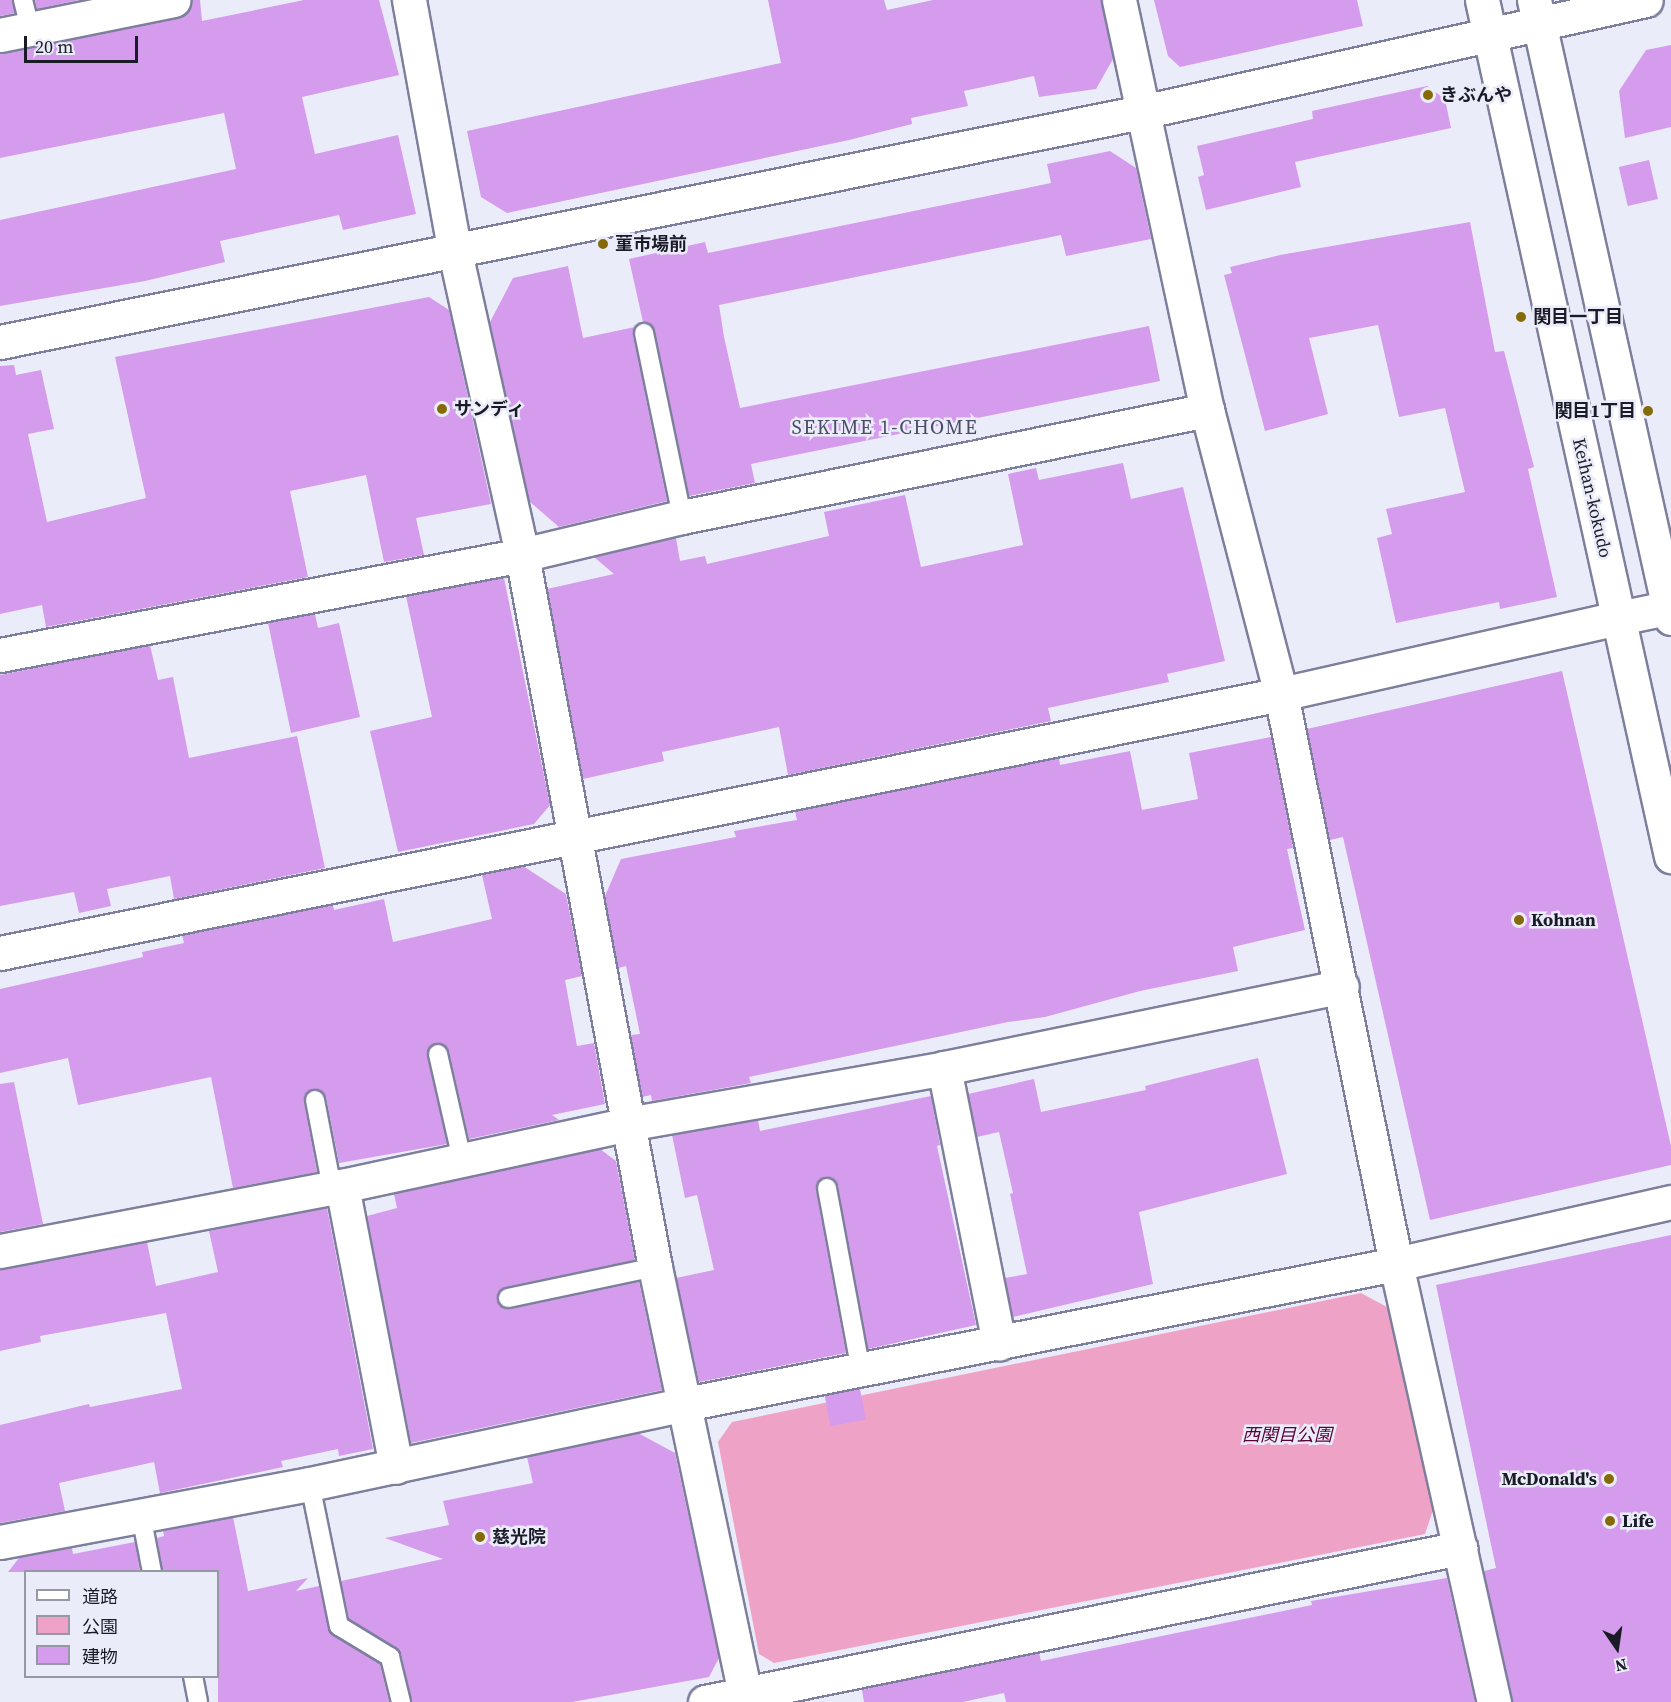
<!DOCTYPE html>
<meta charset="utf-8">
<style>
body{margin:0}
#map{position:relative;width:1671px;height:1702px;overflow:hidden;background:#ebecf9;font-family:"Source Serif 4","Noto Sans JP",serif}
div>[style]{position:absolute}
.green>*{inset:0;background:#eea2c6}
.building>*{inset:0;background:#d59bed;transform-origin:0 0}
.roads{filter:drop-shadow(2px 0 #7d7f9c) drop-shadow(-2px 0 #7d7f9c) drop-shadow(0 2px #7d7f9c) drop-shadow(0 -2px #7d7f9c)}
.lane>*{height:18px;margin:-9px;padding:0 9px;transform-origin:9px;border-radius:9px;background:#fff}
.street>*{height:33px;margin:-16.5px;padding:0 16.5px;transform-origin:16.5px;border-radius:16.5px;background:#fff}
.primary>*{height:33px;margin:-16.5px;padding:0 16.5px;transform-origin:16.5px;border-radius:16.5px;background:#fff}
.highway>*{height:33px;margin:-16.5px;padding:0 16.5px;transform-origin:16.5px;border-radius:16.5px;background:#fff}
.dots>*{width:16px;height:16px;translate:-50% -50%;box-sizing:border-box;border:3px solid #ebecf9;border-radius:50%}
span{translate:-50% -50%;white-space:nowrap;text-align:center;line-height:1.15;-webkit-text-stroke:5px #ebecf9;paint-order:stroke}
.poi-label{font-size:18px;color:#1a1b26;font-weight:700}
.left{translate:0 -50%;text-align:left}
.right{translate:-100% -50%;text-align:right}
.street-label{font-size:18px;color:#1a1b26}
.park-label{font-size:18px;color:#5a0239;font-style:italic}
.neighbourhood-label{font-size:20px;color:#4b4d68;letter-spacing:1.5px}
.legend{position:absolute;left:24px;top:1570px;width:195px;height:108px;box-sizing:border-box;background:#ebecf9;border:2px solid #9798a5;margin:0;padding:8px 10px;list-style:none;font-size:18px;color:#1a1b26}
.legend li{display:flex;align-items:center;gap:12px;height:30px}
.legend b{width:30px;border:2px solid #9798a5}
.north{position:absolute;left:1587px;top:1618px;width:60px;height:60px;-webkit-text-stroke:4px #ebecf9;paint-order:stroke;rotate:167deg;font-size:16px;font-weight:700;line-height:24px;text-align:center;color:#1a1b26}
.north::after{content:'';display:block;margin:auto;width:21px;height:27px;background:#1a1b26;clip-path:polygon(50% 0,100% 100%,50% 72%,0 100%)}
.scale{position:absolute;left:24px;top:36px;width:114px;height:27px;box-sizing:border-box;border:3px solid #1a1b26;border-top:0;padding-left:8px;font-size:18px;line-height:21px;white-space:nowrap;color:#1a1b26;-webkit-text-stroke:4px #ebecf9;paint-order:stroke}
</style>
<div id="map">
<div class="green">
<i style="clip-path:polygon(1361px 1293px,1387px 1307px,1433px 1510px,1425px 1534px,774px 1663px,759px 1654px,718px 1442px,732px 1422px)"></i>
</div>
<div class="building">
<i style="clip-path:polygon(0 0,12px 0,15px 13px,0 16px)"></i>
<i style="clip-path:polygon(35px 0,79px 0,37px 9px)"></i>
<i style="clip-path:polygon(192px 0,200px 0,202px 21px,304px 0,379px 0,399px 75px,302px 97px,315px 154px,398px 135px,416px 214px,343px 230px,339px 215px,220px 241px,225px 262px,145px 281px,0 306px,0 220px,236px 169px,224px 113px,0 158px,0 53px,178px 18px,187px 14px)"></i>
<i style="clip-path:polygon(768px 0,884px 0,887px 10px,933px 0,1101px 0,1113px 59px,1096px 89px,1039px 97px,1034px 76px,964px 91px,968px 106px,911px 118px,912px 124px,849px 140px,507px 213px,481px 197px,467px 131px,781px 63px)"></i>
<i style="clip-path:polygon(1154px 0,1357px 0,1363px 26px,1180px 67px,1168px 56px)"></i>
<i style="clip-path:polygon(1671px 45px,1671px 127px,1625px 138px,1619px 91px,1646px 50px)"></i>
<i style="clip-path:polygon(1427px 86px,1445px 99px,1451px 128px,1295px 162px,1301px 187px,1206px 210px,1198px 177px,1204px 175px,1197px 146px,1313px 119px,1312px 111px)"></i>
<i style="clip-path:polygon(1110px 151px,1136px 168px,1151px 239px,1066px 256px,1061px 235px,719px 305px,724px 337px,740px 408px,1149px 326px,1160px 381px,751px 464px,755px 483px,689px 496px,655px 331px,643px 322px,629px 259px,705px 242px,708px 253px,1051px 183px,1047px 164px)"></i>
<i style="left:1649px;top:160px;width:40px;height:31px;rotate:77deg"></i>
<i style="clip-path:polygon(1470px 222px,1495px 352px,1504px 351px,1534px 467px,1528px 469px,1557px 597px,1500px 609px,1499px 602px,1396px 623px,1377px 538px,1392px 534px,1386px 509px,1465px 492px,1445px 408px,1399px 417px,1378px 325px,1309px 338px,1328px 414px,1265px 431px,1224px 275px,1232px 273px,1230px 267px,1280px 255px)"></i>
<i style="clip-path:polygon(568px 266px,583px 338px,635px 327px,633px 335px,667px 501px,559px 527px,529px 501px,490px 322px,513px 278px)"></i>
<i style="clip-path:polygon(429px 297px,449px 310px,491px 504px,416px 518px,424px 555px,384px 562px,366px 475px,290px 491px,308px 577px,46px 627px,42px 605px,0 614px,0 366px,14px 365px,16px 375px,41px 370px,54px 429px,28px 434px,47px 522px,146px 498px,115px 357px)"></i>
<i style="clip-path:polygon(1123px 463px,1131px 499px,1183px 487px,1225px 661px,1167px 674px,1169px 682px,1048px 708px,1051px 721px,788px 775px,779px 727px,662px 752px,664px 761px,583px 779px,547px 589px,614px 574px,594px 557px,676px 538px,680px 561px,705px 556px,707px 564px,829px 536px,824px 512px,905px 495px,921px 567px,1023px 545px,1008px 474px,1036px 468px,1039px 480px)"></i>
<i style="clip-path:polygon(504px 578px,550px 805px,534px 824px,398px 852px,370px 731px,432px 717px,406px 596px)"></i>
<i style="clip-path:polygon(315px 614px,318px 628px,339px 623px,360px 717px,291px 733px,268px 623px)"></i>
<i style="clip-path:polygon(150px 645px,158px 680px,173px 677px,189px 758px,297px 736px,325px 868px,174px 899px,170px 876px,107px 889px,111px 906px,79px 913px,74px 892px,0 906px,0 675px)"></i>
<i style="clip-path:polygon(1562px 671px,1671px 1146px,1671px 1165px,1430px 1220px,1343px 837px,1330px 840px,1307px 729px)"></i>
<i style="clip-path:polygon(1271px 737px,1293px 848px,1287px 849px,1305px 930px,1233px 947px,1238px 971px,1140px 991px,1045px 1017px,1008px 1022px,749px 1077px,751px 1083px,652px 1101px,651px 1095px,642px 1097px,631px 1035px,640px 1034px,626px 966px,618px 968px,605px 896px,621px 859px,736px 837px,734px 831px,797px 820px,795px 811px,1059px 758px,1060px 765px,1130px 751px,1142px 810px,1198px 799px,1189px 753px)"></i>
<i style="clip-path:polygon(523px 866px,566px 894px,582px 976px,565px 980px,577px 1046px,594px 1043px,605px 1104px,552px 1115px,559px 1120px,469px 1139px,449px 1052px,436px 1043px,430px 1046px,427px 1056px,447px 1144px,339px 1163px,326px 1097px,319px 1090px,312px 1089px,304px 1102px,317px 1172px,233px 1188px,211px 1077px,78px 1105px,68px 1058px,0 1073px,0 989px,143px 957px,142px 952px,184px 943px,182px 935px,333px 905px,334px 910px,384px 899px,393px 942px,492px 919px,482px 875px)"></i>
<i style="clip-path:polygon(1258px 1058px,1287px 1174px,1139px 1212px,1153px 1284px,1013px 1317px,1005px 1278px,1027px 1274px,1010px 1194px,1013px 1193px,999px 1132px,977px 1137px,968px 1094px,1034px 1079px,1041px 1112px,1146px 1090px,1145px 1086px)"></i>
<i style="clip-path:polygon(14px 1082px,43px 1224px,0 1232px,0 1084px)"></i>
<i style="clip-path:polygon(931px 1096px,940px 1145px,937px 1146px,976px 1325px,868px 1349px,838px 1186px,831px 1178px,824px 1177px,816px 1190px,846px 1353px,699px 1382px,676px 1278px,714px 1270px,697px 1195px,685px 1198px,672px 1135px,758px 1120px,760px 1131px)"></i>
<i style="clip-path:polygon(600px 1149px,616px 1161px,635px 1260px,506px 1287px,498px 1294px,497px 1301px,510px 1309px,639px 1282px,662px 1390px,411px 1443px,367px 1216px,397px 1208px,394px 1194px)"></i>
<i style="clip-path:polygon(327px 1208px,373px 1449px,339px 1456px,338px 1449px,281px 1461px,283px 1467px,160px 1493px,154px 1462px,59px 1483px,65px 1511px,0 1523px,0 1425px,89px 1404px,90px 1407px,182px 1389px,166px 1313px,40px 1336px,41px 1342px,0 1351px,0 1269px,147px 1242px,156px 1286px,218px 1272px,209px 1231px)"></i>
<i style="clip-path:polygon(1671px 1235px,1671px 1702px,1512px 1702px,1484px 1571px,1496px 1568px,1436px 1285px)"></i>
<i style="left:860px;top:1389px;width:31px;height:36px;rotate:79deg"></i>
<i style="clip-path:polygon(638px 1433px,675px 1453px,719px 1658px,709px 1677px,572px 1702px,412px 1702px,401px 1654px,349px 1619px,341px 1581px,443px 1559px,385px 1538px,449px 1525px,443px 1501px,533px 1483px,527px 1457px)"></i>
<i style="clip-path:polygon(233px 1517px,248px 1591px,308px 1578px,296px 1591px,319px 1586px,330px 1632px,380px 1664px,389px 1702px,218px 1702px,218px 1572px,163px 1572px,157px 1538px,164px 1536px,163px 1531px)"></i>
<i style="clip-path:polygon(135px 1542px,140px 1572px,8px 1572px,19px 1558px,72px 1548px,73px 1554px)"></i>
<i style="clip-path:polygon(1447px 1578px,1475px 1702px,1006px 1702px,1004px 1693px,963px 1702px,864px 1702px,862px 1690px,881px 1685px,1039px 1653px,1041px 1661px,1312px 1605px,1311px 1601px)"></i>
</div>
<div class="roads">
<div class="lane">
<i style="left:23px;top:0;width:30px;rotate:76deg"></i>
<i style="left:644px;top:333px;width:188px;rotate:78.3deg"></i>
<i style="left:438px;top:1054px;width:109px;rotate:77.2deg"></i>
<i style="left:315px;top:1100px;width:90px;rotate:79.1deg"></i>
<i style="left:827px;top:1188px;width:186px;rotate:79.5deg"></i>
<i style="left:508px;top:1298px;width:150px;rotate:-11.9deg"></i>
<i style="left:310px;top:1484px;width:145px;rotate:78.5deg"></i>
<i style="left:339px;top:1626px;width:60px;rotate:31.3deg"></i>
<i style="left:390px;top:1657px;width:46px;rotate:76.3deg"></i>
<i style="left:141px;top:1515px;width:58px;rotate:79.1deg"></i>
<i style="left:193px;top:1676px;width:26px;rotate:79deg"></i>
</div>
<div class="street">
<i style="left:409px;top:0;width:256px;rotate:79.7deg"></i>
<i style="left:455px;top:252px;width:310px;rotate:77.5deg"></i>
<i style="left:522px;top:555px;width:724px;rotate:79.42deg"></i>
<i style="left:655px;top:1267px;width:445px;rotate:78.1deg"></i>
<i style="left:1119px;top:0;width:419px;rotate:77.9deg"></i>
<i style="left:1207px;top:410px;width:293px;rotate:75.4deg"></i>
<i style="left:1281px;top:694px;width:581px;rotate:78.59deg"></i>
<i style="left:1396px;top:1264px;width:449px;rotate:77.4deg"></i>
<i style="left:0;top:35px;width:177px;rotate:-11.4deg"></i>
<i style="left:0;top:342px;width:1165px;rotate:-11.39deg"></i>
<i style="left:1142px;top:112px;width:516px;rotate:-12.53deg"></i>
<i style="left:0;top:655px;width:531px;rotate:-10.84deg"></i>
<i style="left:522px;top:555px;width:164px;rotate:-13.4deg"></i>
<i style="left:682px;top:517px;width:536px;rotate:-11.52deg"></i>
<i style="left:0;top:953px;width:1307px;rotate:-11.43deg"></i>
<i style="left:1281px;top:694px;width:346px;rotate:-12.7deg"></i>
<i style="left:944px;top:1068px;width:281px;rotate:78.7deg"></i>
<i style="left:342px;top:1186px;width:286px;rotate:79.1deg"></i>
<i style="left:0;top:1251px;width:348px;rotate:-10.8deg"></i>
<i style="left:342px;top:1186px;width:293px;rotate:-12.2deg"></i>
<i style="left:628px;top:1124px;width:321px;rotate:-10deg"></i>
<i style="left:944px;top:1068px;width:406px;rotate:-11.6deg"></i>
<i style="left:0;top:1542px;width:315px;rotate:-10.6deg"></i>
<i style="left:310px;top:1484px;width:383px;rotate:-12deg"></i>
<i style="left:685px;top:1404px;width:725px;rotate:-11.14deg"></i>
<i style="left:1396px;top:1264px;width:282px;rotate:-12.7deg"></i>
<i style="left:705px;top:1702px;width:771px;rotate:-11.53deg"></i>
</div>
<div class="primary">
<i style="left:1619px;top:618px;width:53px;rotate:-11.9deg"></i>
</div>
<div class="highway">
<i style="left:1482px;top:0;width:877px;rotate:77.55deg"></i>
<i style="left:1534px;top:0;width:633px;rotate:77.5deg"></i>
</div>
</div>
<div class="dots">
<i style="left:1428px;top:95px;background:#856b07"></i>
<i style="left:603px;top:244px;background:#856b07"></i>
<i style="left:1521px;top:317px;background:#856b07"></i>
<i style="left:442px;top:409px;background:#856b07"></i>
<i style="left:1648px;top:411px;background:#856b07"></i>
<i style="left:1519px;top:920px;background:#856b07"></i>
<i style="left:1609px;top:1479px;background:#856b07"></i>
<i style="left:1610px;top:1521px;background:#856b07"></i>
<i style="left:480px;top:1537px;background:#856b07"></i>
</div>
<div class="poi-label">
<span class="left" style="left:1440px;top:95px">きぶんや</span>
<span class="left" style="left:615px;top:244px">菫市場前</span>
<span class="left" style="left:1533px;top:317px">関目一丁目</span>
<span class="left" style="left:454px;top:409px">サンディ</span>
<span class="right" style="left:1636px;top:411px">関目1丁目</span>
<span class="left" style="left:1531px;top:920px">Kohnan</span>
<span class="right" style="left:1597px;top:1479px">McDonald's</span>
<span class="left" style="left:1622px;top:1521px">Life</span>
<span class="left" style="left:492px;top:1537px">慈光院</span>
</div>
<div class="street-label">
<span style="left:1592px;top:498px;rotate:77deg">Keihan-kokudo</span>
</div>
<div class="park-label">
<span style="left:1287px;top:1435px">西関目公園</span>
</div>
<div class="neighbourhood-label">
<span style="left:885px;top:427px">SEKIME 1-CHOME</span>
</div>
<ul class="legend">
<li><b style="height:8px;background:#fff"></b>道路</li>
<li><b style="height:16px;background:#eea2c6"></b>公園</li>
<li><b style="height:16px;background:#d59bed"></b>建物</li>
</ul>
<div class="north">N</div>
<div class="scale">20 m</div>
</div>
